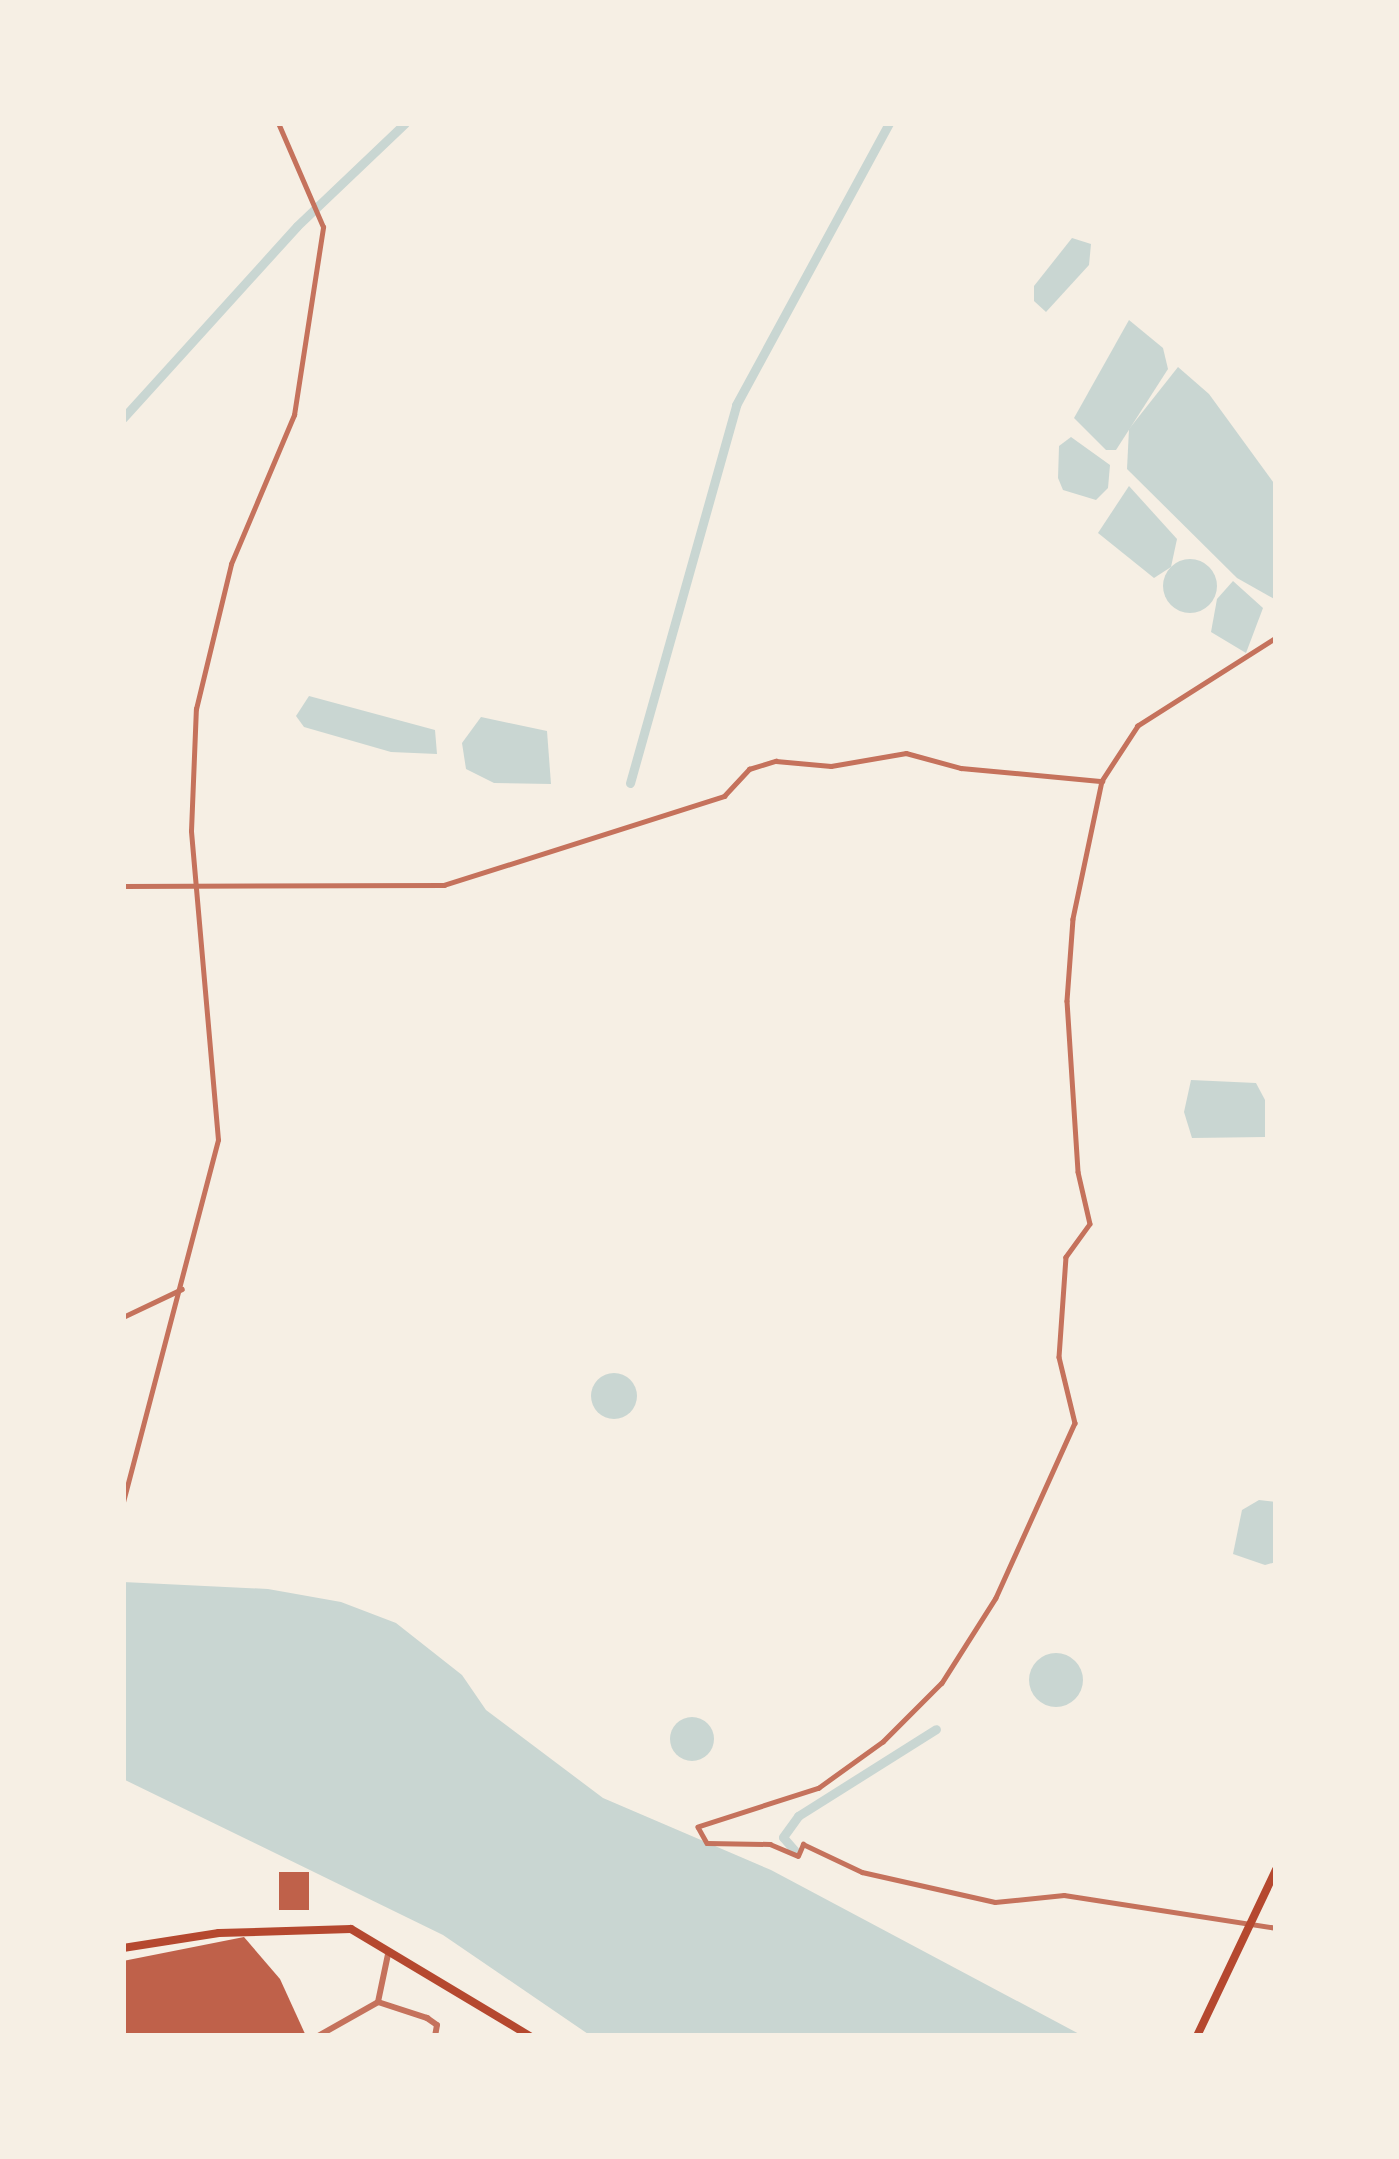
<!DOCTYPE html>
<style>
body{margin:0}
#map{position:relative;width:1399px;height:2159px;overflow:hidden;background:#f6efe4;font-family:Helvetica,sans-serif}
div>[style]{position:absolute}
.water>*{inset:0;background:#c9d6d2}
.round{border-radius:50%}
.canal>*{height:9px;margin:-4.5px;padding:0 4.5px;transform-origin:4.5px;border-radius:4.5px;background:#c9d6d2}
.building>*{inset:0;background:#bf614a;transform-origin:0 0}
.minor>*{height:4.5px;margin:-2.25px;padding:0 2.25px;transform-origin:2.25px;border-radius:2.25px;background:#c5725c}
.tertiary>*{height:6px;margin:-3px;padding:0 3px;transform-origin:3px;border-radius:3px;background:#c5725c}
.secondary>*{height:8px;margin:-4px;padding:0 4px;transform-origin:4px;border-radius:4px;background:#b5482f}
.trunk>*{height:8px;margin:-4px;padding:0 4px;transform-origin:4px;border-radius:4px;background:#b5482f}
span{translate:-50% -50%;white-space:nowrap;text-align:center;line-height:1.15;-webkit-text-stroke:12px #f6efe4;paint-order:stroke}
.frame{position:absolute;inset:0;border:126px solid #f6efe4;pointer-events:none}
</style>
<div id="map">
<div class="water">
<i style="clip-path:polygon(1072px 238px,1091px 244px,1089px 265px,1046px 312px,1034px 301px,1034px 286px)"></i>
<i style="clip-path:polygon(1129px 320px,1163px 348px,1168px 369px,1116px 450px,1106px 450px,1074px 418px)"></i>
<i style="clip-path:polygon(1178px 367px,1209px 394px,1276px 486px,1276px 600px,1237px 578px,1127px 469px,1129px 429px)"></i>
<i style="clip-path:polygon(1071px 437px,1110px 465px,1108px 488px,1096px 500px,1063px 490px,1058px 478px,1059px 446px)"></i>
<i style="clip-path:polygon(1129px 486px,1177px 539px,1171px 567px,1154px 578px,1098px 533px)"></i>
<i class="round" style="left:1163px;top:559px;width:54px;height:54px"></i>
<i style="clip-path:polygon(1233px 581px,1263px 608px,1246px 653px,1211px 632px,1217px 599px)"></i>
<i style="clip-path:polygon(309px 696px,435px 730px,437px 754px,391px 752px,304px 727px,296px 716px)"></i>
<i style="clip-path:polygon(481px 717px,547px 731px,551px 784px,494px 783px,466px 769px,462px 743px)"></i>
<i style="clip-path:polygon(1191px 1080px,1256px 1083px,1265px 1100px,1265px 1137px,1192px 1138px,1184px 1112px)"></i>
<i class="round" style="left:591px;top:1373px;width:46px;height:46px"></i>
<i style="clip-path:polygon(1259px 1500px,1276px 1502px,1276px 1562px,1265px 1565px,1233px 1554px,1242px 1510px)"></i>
<i style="clip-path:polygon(123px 1582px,268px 1589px,341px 1602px,396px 1623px,462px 1675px,486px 1710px,603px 1798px,771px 1870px,1083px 2036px,591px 2036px,443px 1935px,123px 1779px)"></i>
<i class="round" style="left:1029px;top:1653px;width:54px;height:54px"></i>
<i class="round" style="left:670px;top:1717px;width:44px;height:44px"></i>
</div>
<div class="canal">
<i style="left:123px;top:418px;width:259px;rotate:-47.8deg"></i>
<i style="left:297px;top:226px;width:149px;rotate:-43.6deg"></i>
<i style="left:630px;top:783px;width:393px;rotate:-74.3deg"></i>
<i style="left:736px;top:405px;width:321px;rotate:-61.5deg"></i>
<i style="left:795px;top:1851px;width:18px;rotate:-131deg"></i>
<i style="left:783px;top:1837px;width:26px;rotate:-54deg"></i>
<i style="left:798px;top:1816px;width:163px;rotate:-32.2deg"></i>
</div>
<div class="building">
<i style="left:279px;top:1872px;width:30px;height:38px"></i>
<i style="clip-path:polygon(244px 1937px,280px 1979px,306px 2036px,123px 2036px,123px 1961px)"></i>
</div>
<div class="minor">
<i style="left:1276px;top:638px;width:164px;rotate:147.5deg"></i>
<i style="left:1138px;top:726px;width:66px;rotate:123.2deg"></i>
<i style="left:1102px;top:781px;width:141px;rotate:101.9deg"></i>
<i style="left:1073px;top:919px;width:82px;rotate:94.2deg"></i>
<i style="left:1067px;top:1001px;width:171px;rotate:86.3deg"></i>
<i style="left:1078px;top:1172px;width:53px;rotate:77deg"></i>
<i style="left:1090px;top:1224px;width:41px;rotate:126deg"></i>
<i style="left:1066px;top:1257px;width:100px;rotate:94deg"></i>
<i style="left:1059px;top:1357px;width:68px;rotate:76.4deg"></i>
<i style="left:1075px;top:1423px;width:192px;rotate:114.3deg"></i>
<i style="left:996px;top:1598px;width:101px;rotate:122.4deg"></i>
<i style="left:942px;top:1683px;width:83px;rotate:135deg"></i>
<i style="left:883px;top:1742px;width:79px;rotate:144.3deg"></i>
<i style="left:819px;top:1788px;width:127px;rotate:162.1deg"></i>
<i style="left:698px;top:1827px;width:18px;rotate:61deg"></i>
<i style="left:707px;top:1843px;width:63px;rotate:0.9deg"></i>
<i style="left:770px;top:1844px;width:30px;rotate:23deg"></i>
<i style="left:798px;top:1856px;width:13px;rotate:-67deg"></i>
<i style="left:803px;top:1844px;width:65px;rotate:25.4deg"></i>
<i style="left:862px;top:1872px;width:136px;rotate:12.7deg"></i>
<i style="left:995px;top:1902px;width:69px;rotate:-5.8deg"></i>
<i style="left:1064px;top:1895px;width:215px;rotate:8.8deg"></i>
<i style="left:123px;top:886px;width:321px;rotate:-0.2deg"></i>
<i style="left:444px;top:885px;width:294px;rotate:-17.6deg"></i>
<i style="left:724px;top:796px;width:37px;rotate:-47deg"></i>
<i style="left:749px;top:769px;width:28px;rotate:-17deg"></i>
<i style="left:776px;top:761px;width:55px;rotate:5.2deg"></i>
<i style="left:831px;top:766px;width:76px;rotate:-9.8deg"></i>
<i style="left:906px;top:753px;width:57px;rotate:15.3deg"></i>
<i style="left:961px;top:768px;width:142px;rotate:5.3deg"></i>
<i style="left:123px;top:1317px;width:65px;rotate:-25.4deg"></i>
<i style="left:123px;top:1502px;width:374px;rotate:-75.3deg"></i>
<i style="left:218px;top:1140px;width:310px;rotate:-95deg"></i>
<i style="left:191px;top:831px;width:122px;rotate:-87.7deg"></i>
<i style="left:196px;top:709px;width:149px;rotate:-76.4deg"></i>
<i style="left:231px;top:564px;width:162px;rotate:-67.1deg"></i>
<i style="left:294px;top:415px;width:190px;rotate:-81.2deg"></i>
<i style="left:323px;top:227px;width:113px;rotate:-113.4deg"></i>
</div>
<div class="tertiary">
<i style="left:378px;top:2002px;width:49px;rotate:-78.2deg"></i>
<i style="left:318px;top:2036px;width:69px;rotate:-29.5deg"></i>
<i style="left:378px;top:2002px;width:52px;rotate:18.1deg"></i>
<i style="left:427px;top:2018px;width:12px;rotate:35deg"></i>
<i style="left:437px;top:2025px;width:11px;rotate:100deg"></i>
</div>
<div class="secondary">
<i style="left:123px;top:1948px;width:97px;rotate:-8.9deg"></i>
<i style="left:219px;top:1933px;width:132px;rotate:-1.7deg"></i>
<i style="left:351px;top:1929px;width:209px;rotate:30.9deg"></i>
</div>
<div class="trunk">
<i style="left:1197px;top:2036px;width:184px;rotate:-64.6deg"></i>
</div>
<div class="frame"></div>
</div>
